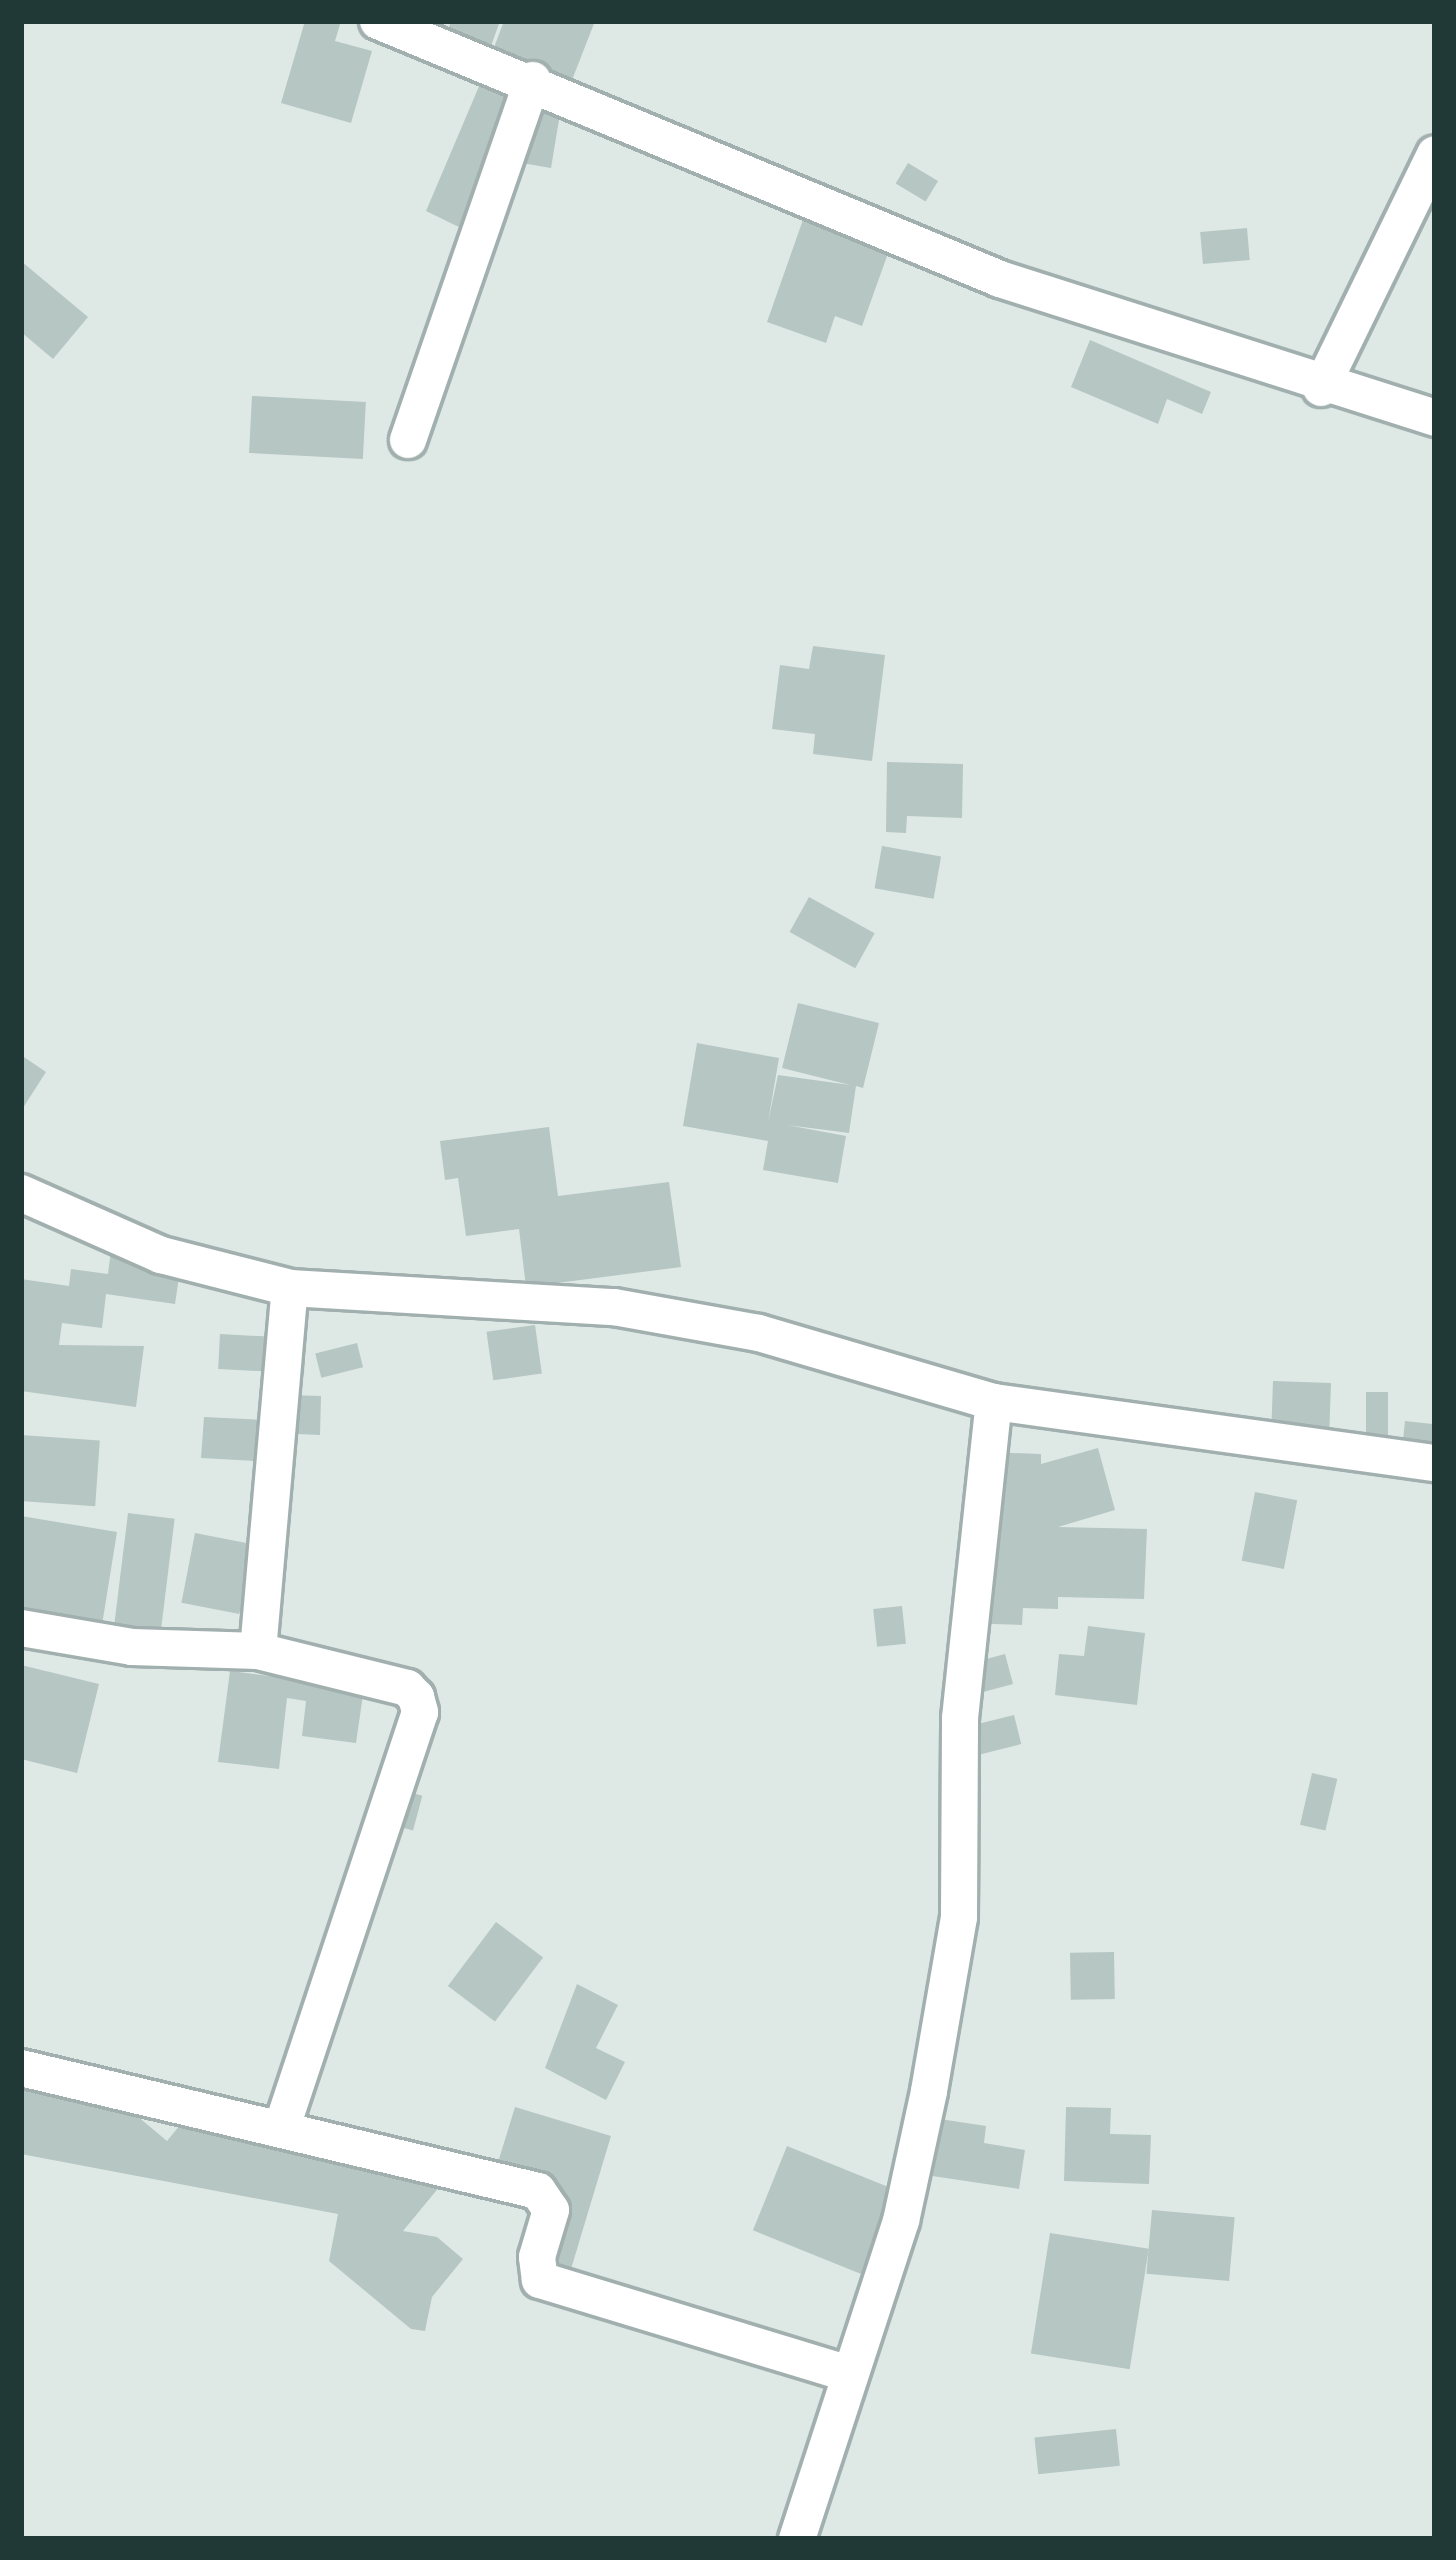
<!DOCTYPE html>
<style>
body{margin:0}
#map{position:relative;width:1456px;height:2560px;overflow:hidden;background:#dee9e6;font-family:"DejaVu Sans",sans-serif}
div>[style]{position:absolute}
.building>*{inset:0;background:#b6c6c3;transform-origin:0 0}
.roads{filter:drop-shadow(3px 0 #a1b0ae) drop-shadow(-3px 0 #a1b0ae) drop-shadow(0 3px #a1b0ae) drop-shadow(0 -3px #a1b0ae)}
.street>*{height:36px;margin:-18px;padding:0 18px;transform-origin:18px;border-radius:18px;background:#fff}
span{translate:-50% -50%;white-space:nowrap;text-align:center;line-height:1.15;-webkit-text-stroke:9px #eef6f3;paint-order:stroke}
.frame{position:absolute;inset:0;border:24px solid #203836;pointer-events:none}
</style>
<div id="map">
<div class="building">
<i style="clip-path:polygon(305px 21px,341px 21px,335px 41px,372px 51px,351px 123px,281px 103px)"></i>
<i style="clip-path:polygon(451px 21px,500px 21px,491px 46px,448px 30px)"></i>
<i style="clip-path:polygon(504px 21px,595px 21px,572px 80px,493px 50px)"></i>
<i style="clip-path:polygon(480px 84px,520px 103px,561px 108px,551px 168px,510px 161px,463px 229px,426px 211px)"></i>
<i style="left:908px;top:163px;width:35px;height:24px;rotate:31deg"></i>
<i style="clip-path:polygon(805px 214px,891px 245px,862px 326px,835px 316px,826px 343px,767px 322px)"></i>
<i style="left:1247px;top:228px;width:32px;height:47px;rotate:85deg"></i>
<i style="clip-path:polygon(21px 261px,88px 317px,53px 359px,21px 332px)"></i>
<i style="clip-path:polygon(1090px 340px,1211px 392px,1202px 414px,1167px 399px,1158px 424px,1071px 387px)"></i>
<i style="left:252px;top:396px;width:114px;height:57px;rotate:3deg"></i>
<i style="clip-path:polygon(813px 646px,885px 655px,872px 761px,813px 754px,815px 734px,772px 729px,780px 665px,809px 669px)"></i>
<i style="clip-path:polygon(887px 762px,963px 764px,962px 818px,907px 816px,906px 833px,886px 832px)"></i>
<i style="left:882px;top:846px;width:60px;height:43px;rotate:10deg"></i>
<i style="left:809px;top:897px;width:75px;height:40px;rotate:29deg"></i>
<i style="clip-path:polygon(798px 1003px,879px 1023px,863px 1088px,856px 1086px,849px 1133px,787px 1125px,846px 1136px,838px 1183px,763px 1170px,768px 1141px,683px 1126px,697px 1043px,779px 1058px,768px 1122px,778px 1075px,850px 1085px,782px 1068px)"></i>
<i style="clip-path:polygon(21px 1055px,46px 1072px,21px 1111px)"></i>
<i style="clip-path:polygon(549px 1127px,558px 1196px,669px 1182px,681px 1267px,526px 1287px,519px 1229px,466px 1236px,458px 1178px,445px 1180px,440px 1141px)"></i>
<i style="clip-path:polygon(112px 1242px,183px 1251px,175px 1304px,106px 1294px,102px 1328px,62px 1323px,59px 1345px,144px 1346px,136px 1407px,21px 1391px,21px 1279px,69px 1286px,71px 1269px,108px 1274px)"></i>
<i style="left:535px;top:1325px;width:49px;height:49px;rotate:82deg"></i>
<i style="left:220px;top:1334px;width:86px;height:35px;rotate:3deg"></i>
<i style="left:357px;top:1343px;width:25px;height:43px;rotate:76deg"></i>
<i style="left:1273px;top:1381px;width:58px;height:63px;rotate:2deg"></i>
<i style="left:1366px;top:1392px;width:22px;height:60px"></i>
<i style="clip-path:polygon(289px 1395px,321px 1396px,320px 1435px,276px 1433px,275px 1462px,201px 1458px,204px 1417px,287px 1421px)"></i>
<i style="left:1405px;top:1421px;width:30px;height:51px;rotate:6deg"></i>
<i style="left:21px;top:1435px;width:79px;height:66px;rotate:4deg"></i>
<i style="clip-path:polygon(1098px 1448px,1115px 1510px,1058px 1527px,1147px 1529px,1144px 1599px,1058px 1597px,1058px 1609px,1023px 1608px,1022px 1625px,960px 1623px,988px 1452px,1041px 1454px,1041px 1464px)"></i>
<i style="left:1255px;top:1492px;width:43px;height:70px;rotate:11deg"></i>
<i style="left:128px;top:1513px;width:47px;height:120px;rotate:7deg"></i>
<i style="clip-path:polygon(21px 1516px,117px 1532px,102px 1625px,21px 1611px)"></i>
<i style="left:195px;top:1533px;width:59px;height:71px;rotate:11deg"></i>
<i style="left:902px;top:1606px;width:38px;height:29px;rotate:84deg"></i>
<i style="clip-path:polygon(1088px 1626px,1145px 1633px,1137px 1705px,1055px 1695px,1059px 1654px,1084px 1656px)"></i>
<i style="left:1005px;top:1654px;width:31px;height:56px;rotate:75deg"></i>
<i style="clip-path:polygon(21px 1665px,99px 1684px,77px 1773px,21px 1759px)"></i>
<i style="clip-path:polygon(230px 1671px,364px 1688px,356px 1743px,302px 1736px,306px 1701px,287px 1698px,279px 1769px,218px 1762px)"></i>
<i style="left:1014px;top:1715px;width:30px;height:50px;rotate:76deg"></i>
<i style="left:1312px;top:1773px;width:26px;height:53px;rotate:13deg"></i>
<i style="left:375px;top:1783px;width:49px;height:36px;rotate:15deg"></i>
<i style="left:496px;top:1922px;width:59px;height:80px;rotate:37deg"></i>
<i style="left:1114px;top:1952px;width:47px;height:44px;rotate:89deg"></i>
<i style="clip-path:polygon(577px 1984px,618px 2005px,596px 2048px,625px 2062px,606px 2100px,545px 2068px)"></i>
<i style="clip-path:polygon(21px 2073px,112px 2095px,167px 2141px,189px 2114px,451px 2150px,445px 2180px,403px 2231px,437px 2237px,463px 2259px,432px 2297px,425px 2331px,411px 2329px,329px 2261px,338px 2214px,21px 2154px)"></i>
<i style="clip-path:polygon(515px 2107px,611px 2136px,568px 2279px,537px 2269px,562px 2193px,495px 2172px)"></i>
<i style="clip-path:polygon(1066px 2107px,1111px 2108px,1110px 2134px,1151px 2135px,1149px 2184px,1064px 2181px)"></i>
<i style="clip-path:polygon(920px 2116px,986px 2126px,984px 2143px,1025px 2150px,1019px 2189px,912px 2173px)"></i>
<i style="left:787px;top:2146px;width:118px;height:91px;rotate:22deg"></i>
<i style="left:1152px;top:2210px;width:83px;height:64px;rotate:5deg"></i>
<i style="left:1050px;top:2233px;width:100px;height:122px;rotate:9deg"></i>
<i style="left:1116px;top:2429px;width:37px;height:82px;rotate:84deg"></i>
</div>
<div class="roads">
<div class="street">
<i style="left:378px;top:21px;width:673px;rotate:22.53deg"></i>
<i style="left:1000px;top:279px;width:457px;rotate:17.7deg"></i>
<i style="left:1321px;top:388px;width:260px;rotate:-64deg"></i>
<i style="left:408px;top:440px;width:381px;rotate:-70.9deg"></i>
<i style="left:21px;top:1193px;width:153px;rotate:23.9deg"></i>
<i style="left:161px;top:1255px;width:133px;rotate:14.3deg"></i>
<i style="left:290px;top:1288px;width:325px;rotate:3.4deg"></i>
<i style="left:614px;top:1307px;width:147px;rotate:10.2deg"></i>
<i style="left:759px;top:1333px;width:245px;rotate:16.4deg"></i>
<i style="left:994px;top:1402px;width:445px;rotate:7.9deg"></i>
<i style="left:21px;top:1628px;width:113px;rotate:9.7deg"></i>
<i style="left:132px;top:1647px;width:126px;rotate:1.8deg"></i>
<i style="left:258px;top:1651px;width:154px;rotate:13.9deg"></i>
<i style="left:407px;top:1688px;width:13px;rotate:45deg"></i>
<i style="left:416px;top:1697px;width:16px;rotate:75deg"></i>
<i style="left:420px;top:1712px;width:438px;rotate:108.4deg"></i>
<i style="left:258px;top:1651px;width:364px;rotate:-85deg"></i>
<i style="left:21px;top:2068px;width:531px;rotate:13.38deg"></i>
<i style="left:538px;top:2191px;width:23px;rotate:56deg"></i>
<i style="left:551px;top:2210px;width:49px;rotate:106.6deg"></i>
<i style="left:537px;top:2257px;width:23px;rotate:83deg"></i>
<i style="left:540px;top:2280px;width:323px;rotate:16.9deg"></i>
<i style="left:797px;top:2539px;width:335px;rotate:-71.9deg"></i>
<i style="left:901px;top:2221px;width:133px;rotate:-77.8deg"></i>
<i style="left:929px;top:2091px;width:177px;rotate:-80.2deg"></i>
<i style="left:959px;top:1917px;width:199px;rotate:-89.7deg"></i>
<i style="left:960px;top:1718px;width:318px;rotate:-83.9deg"></i>
</div>
</div>
<div class="frame"></div>
</div>
